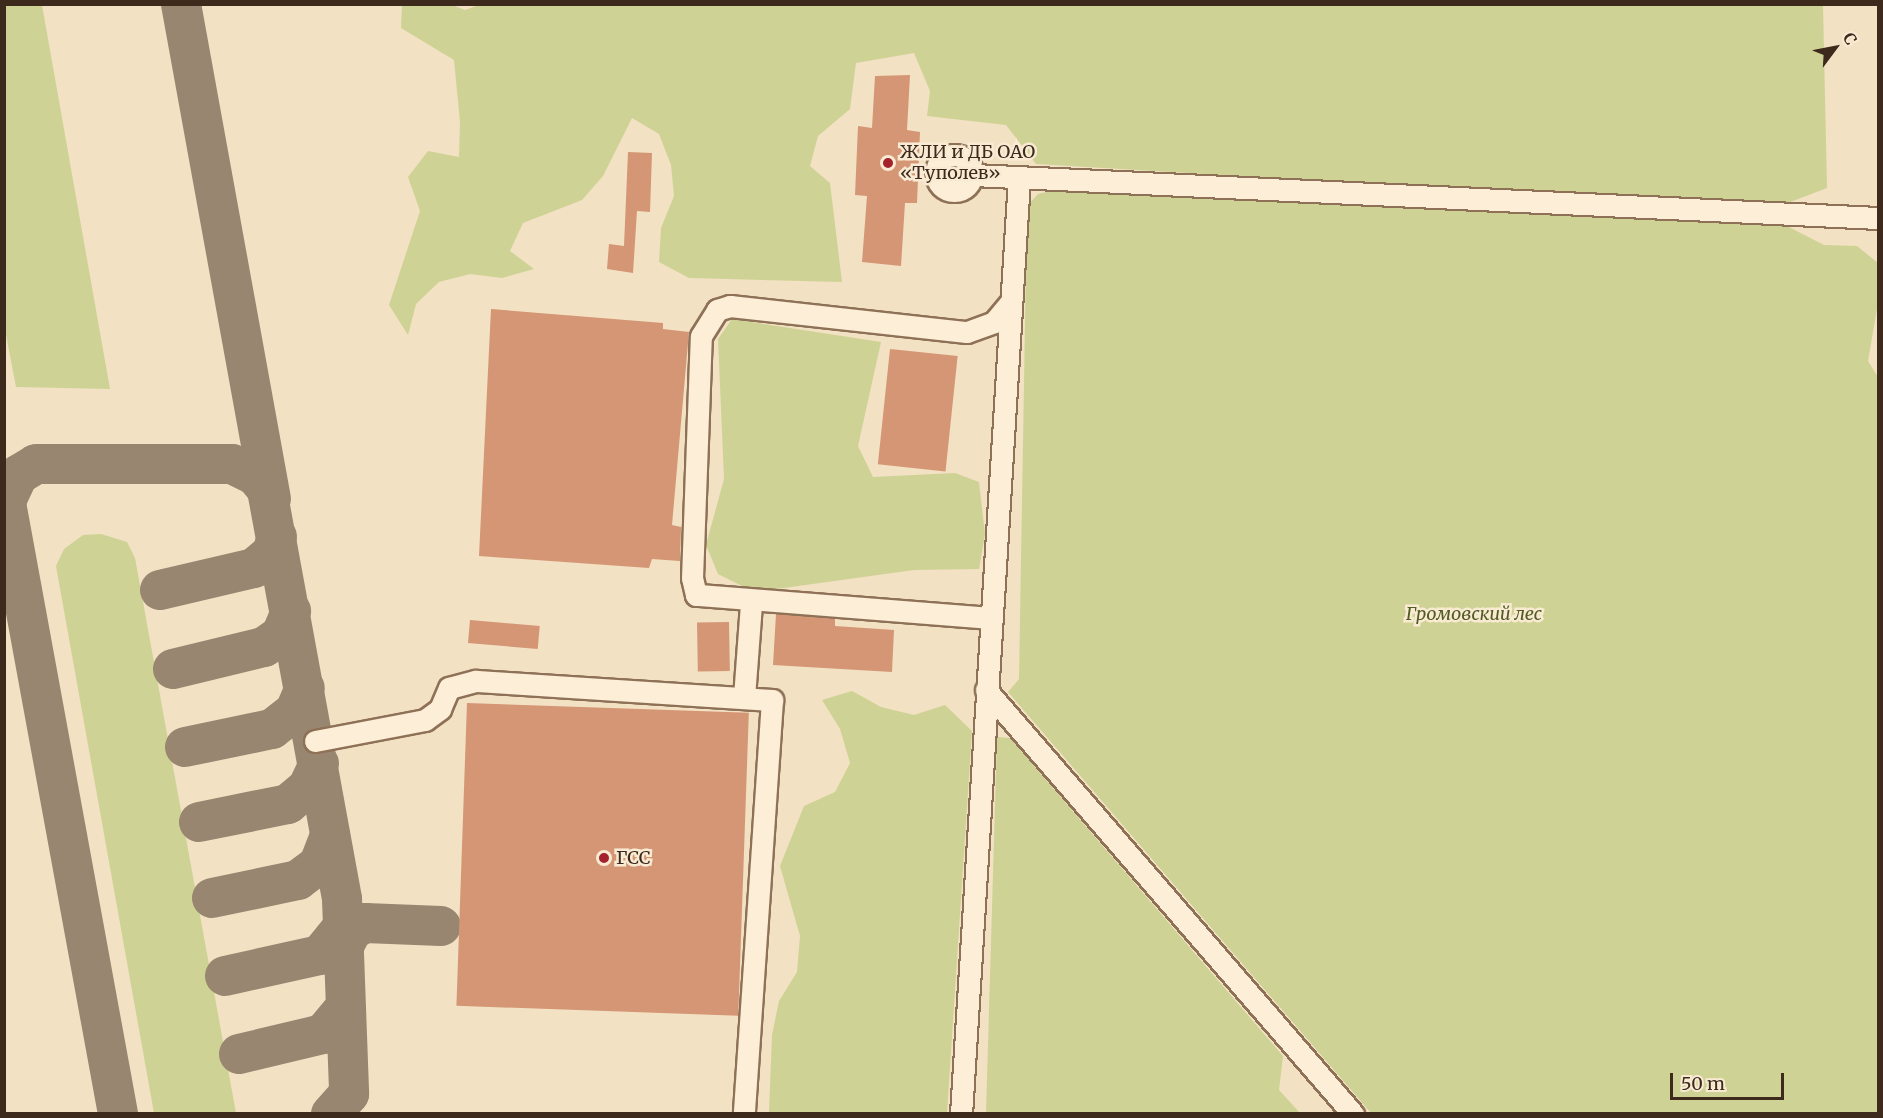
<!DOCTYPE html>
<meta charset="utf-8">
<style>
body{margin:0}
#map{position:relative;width:1883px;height:1118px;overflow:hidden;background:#f2e1c3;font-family:Merriweather,serif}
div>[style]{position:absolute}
.green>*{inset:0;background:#cfd295}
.taxiway>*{height:40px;margin:-20px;padding:0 20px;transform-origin:20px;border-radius:20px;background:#988670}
.building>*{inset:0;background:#d49675;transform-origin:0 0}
.roads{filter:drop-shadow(2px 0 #8e7157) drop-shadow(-2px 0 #8e7157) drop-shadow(0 2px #8e7157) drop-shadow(0 -2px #8e7157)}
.minor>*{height:21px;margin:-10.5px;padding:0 10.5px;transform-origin:10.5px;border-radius:10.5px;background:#fceed7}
.minor>.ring{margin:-10.5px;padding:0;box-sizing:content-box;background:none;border:21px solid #fceed7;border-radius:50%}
.dots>*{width:16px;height:16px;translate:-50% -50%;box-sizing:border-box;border:3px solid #f9ebd3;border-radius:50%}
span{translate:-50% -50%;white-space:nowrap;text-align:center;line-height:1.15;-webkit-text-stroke:5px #f9ebd3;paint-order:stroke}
.poi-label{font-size:18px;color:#3d2a1d}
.left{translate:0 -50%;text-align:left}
.park-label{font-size:18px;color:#515b22;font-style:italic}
.frame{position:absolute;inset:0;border:6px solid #3d2a1d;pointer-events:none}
.north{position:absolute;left:1805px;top:18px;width:60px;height:60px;-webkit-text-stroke:4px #f9ebd3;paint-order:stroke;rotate:58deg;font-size:16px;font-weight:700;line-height:24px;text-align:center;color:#3d2a1d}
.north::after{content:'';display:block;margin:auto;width:21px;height:27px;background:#3d2a1d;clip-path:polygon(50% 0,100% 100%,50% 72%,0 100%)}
.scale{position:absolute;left:1670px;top:1073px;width:114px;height:27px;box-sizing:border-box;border:3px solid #3d2a1d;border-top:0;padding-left:8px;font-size:18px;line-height:21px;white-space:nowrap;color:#3d2a1d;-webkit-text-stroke:4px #f9ebd3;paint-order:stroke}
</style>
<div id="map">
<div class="green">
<i style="clip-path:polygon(482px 4px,1823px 5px,1827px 188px,1775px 208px,1036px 164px,1006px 125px,927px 116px,930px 91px,914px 53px,856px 63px,850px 109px,818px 136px,810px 166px,830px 183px,842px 282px,689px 278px,659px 262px,661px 228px,674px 196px,671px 165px,659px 134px,632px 118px,603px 176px,582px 200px,523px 223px,510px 251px,534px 269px,502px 278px,470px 274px,439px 282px,416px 304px,408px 335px,389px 305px,420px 211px,408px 177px,428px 151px,459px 157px,460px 122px,454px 60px,401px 28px,402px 5px,452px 5px,465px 10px)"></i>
<i style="clip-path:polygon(4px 5px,42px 5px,110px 389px,16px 387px,4px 324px)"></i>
<i style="clip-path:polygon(1055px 190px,1775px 220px,1824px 245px,1857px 246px,1878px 263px,1878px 303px,1868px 361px,1878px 377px,1878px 1113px,1371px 1113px,1008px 692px,1019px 679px,1027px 206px,1038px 194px)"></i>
<i style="clip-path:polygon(732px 319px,881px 342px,858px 446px,873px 477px,955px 473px,979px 482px,985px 534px,979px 569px,914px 570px,754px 592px,718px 574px,706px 545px,724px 479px,718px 339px)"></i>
<i style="clip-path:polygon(101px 534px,127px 542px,135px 558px,236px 1113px,154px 1113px,56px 566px,64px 549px,83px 535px)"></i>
<i style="clip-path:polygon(852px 691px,881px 707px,914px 715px,945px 705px,972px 731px,947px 1113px,769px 1113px,772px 1035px,779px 1001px,797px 972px,800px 936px,780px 866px,804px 806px,835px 792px,850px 763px,840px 729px,822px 700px)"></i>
<i style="clip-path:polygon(997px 737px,1010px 738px,1283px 1056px,1279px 1090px,1300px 1113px,986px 1113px)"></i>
</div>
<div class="taxiway">
<i style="left:181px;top:4px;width:503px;rotate:79.7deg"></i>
<i style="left:4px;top:492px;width:632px;rotate:79.61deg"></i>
<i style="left:6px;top:501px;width:29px;rotate:-65deg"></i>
<i style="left:18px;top:475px;width:21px;rotate:-31deg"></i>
<i style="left:36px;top:464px;width:196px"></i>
<i style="left:232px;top:464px;width:25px;rotate:26deg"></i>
<i style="left:255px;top:475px;width:19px;rotate:51deg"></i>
<i style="left:267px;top:490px;width:416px;rotate:79.6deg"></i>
<i style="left:342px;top:899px;width:195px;rotate:87.9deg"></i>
<i style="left:349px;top:1094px;width:27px;rotate:132deg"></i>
<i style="left:160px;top:590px;width:97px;rotate:-13.2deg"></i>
<i style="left:254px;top:568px;width:23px;rotate:-40deg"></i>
<i style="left:272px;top:553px;width:17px;rotate:-73deg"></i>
<i style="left:173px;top:669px;width:94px;rotate:-13.6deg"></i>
<i style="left:264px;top:647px;width:21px;rotate:-35deg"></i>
<i style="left:281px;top:635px;width:26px;rotate:-67deg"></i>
<i style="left:185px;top:747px;width:89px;rotate:-11.7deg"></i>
<i style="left:272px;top:729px;width:29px;rotate:-38deg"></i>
<i style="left:295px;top:711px;width:25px;rotate:-67deg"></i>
<i style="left:199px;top:822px;width:91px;rotate:-11.4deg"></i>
<i style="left:288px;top:804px;width:26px;rotate:-40deg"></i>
<i style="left:308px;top:787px;width:26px;rotate:-65deg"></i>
<i style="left:212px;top:898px;width:88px;rotate:-11.8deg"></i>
<i style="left:298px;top:880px;width:26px;rotate:-37deg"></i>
<i style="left:319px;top:864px;width:31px;rotate:-69deg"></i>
<i style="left:344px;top:946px;width:18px;rotate:-63deg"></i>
<i style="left:352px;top:930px;width:15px;rotate:-28deg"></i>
<i style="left:365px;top:923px;width:76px;rotate:2.3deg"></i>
<i style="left:225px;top:976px;width:97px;rotate:-12.5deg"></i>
<i style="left:320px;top:955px;width:36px;rotate:-51deg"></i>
<i style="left:239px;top:1054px;width:86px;rotate:-13.4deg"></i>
<i style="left:323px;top:1034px;width:35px;rotate:-50deg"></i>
</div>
<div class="building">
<i style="clip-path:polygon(910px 75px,907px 130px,920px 132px,917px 203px,905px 203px,901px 266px,862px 262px,867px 196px,855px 195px,858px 126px,872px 128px,875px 76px)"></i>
<i style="clip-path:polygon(628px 152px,652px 153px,650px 212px,637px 211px,633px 273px,607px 269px,609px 244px,624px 246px)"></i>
<i style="clip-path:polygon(491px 309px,663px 323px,663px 329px,689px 332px,672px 525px,681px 527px,680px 561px,652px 559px,649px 568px,479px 556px)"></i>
<i style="left:890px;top:349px;width:68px;height:116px;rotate:6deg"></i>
<i style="clip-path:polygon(776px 614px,835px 619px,835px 626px,894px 630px,892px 672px,773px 665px)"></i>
<i style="left:470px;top:620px;width:70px;height:23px;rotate:5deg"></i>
<i style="left:729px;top:622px;width:49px;height:32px;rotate:89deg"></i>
<i style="left:467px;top:703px;width:282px;height:303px;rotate:2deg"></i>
</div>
<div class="roads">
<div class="minor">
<i class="ring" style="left:936px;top:155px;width:15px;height:15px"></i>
<i style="left:973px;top:175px;width:906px;rotate:2.72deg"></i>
<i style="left:991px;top:618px;width:296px;rotate:-175.5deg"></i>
<i style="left:696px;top:595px;width:17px;rotate:-103deg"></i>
<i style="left:692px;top:578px;width:242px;rotate:-87.9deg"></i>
<i style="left:701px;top:336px;width:31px;rotate:-58deg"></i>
<i style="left:717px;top:310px;width:14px;rotate:-17deg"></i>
<i style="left:730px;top:306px;width:238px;rotate:6.3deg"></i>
<i style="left:967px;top:332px;width:29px;rotate:-20deg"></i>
<i style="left:994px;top:322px;width:25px;rotate:-50deg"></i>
<i style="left:986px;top:690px;width:561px;rotate:49.12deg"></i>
<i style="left:744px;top:697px;width:94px;rotate:-85.7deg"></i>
<i style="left:315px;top:741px;width:112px;rotate:-10.8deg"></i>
<i style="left:425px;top:720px;width:19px;rotate:-36deg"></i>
<i style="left:440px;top:709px;width:23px;rotate:-67deg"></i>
<i style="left:449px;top:688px;width:28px;rotate:-15deg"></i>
<i style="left:476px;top:681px;width:297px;rotate:3.7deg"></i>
<i style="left:772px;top:700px;width:415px;rotate:93.9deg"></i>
<i style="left:961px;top:1114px;width:937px;rotate:-86.45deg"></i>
</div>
</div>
<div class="dots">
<i style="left:888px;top:163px;background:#a3222c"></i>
<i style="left:604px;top:858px;background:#a3222c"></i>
</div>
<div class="poi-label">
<span class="left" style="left:900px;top:163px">ЖЛИ и ДБ ОАО<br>«Туполев»</span>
<span class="left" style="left:616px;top:858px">ГСС</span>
</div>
<div class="park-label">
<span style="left:1474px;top:614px">Громовский лес</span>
</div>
<div class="frame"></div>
<div class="north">С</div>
<div class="scale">50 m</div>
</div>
